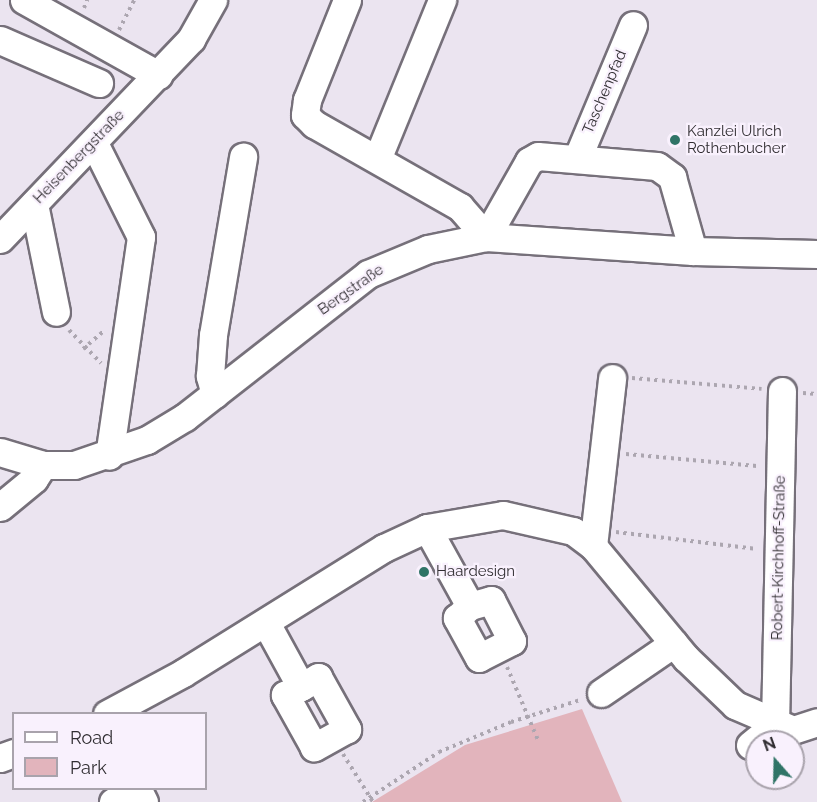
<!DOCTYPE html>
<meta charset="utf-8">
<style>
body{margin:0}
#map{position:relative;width:817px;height:802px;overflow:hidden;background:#ebe4f0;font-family:Raleway,sans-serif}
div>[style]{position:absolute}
.green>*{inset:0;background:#e2b4bc}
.path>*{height:4px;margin-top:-2px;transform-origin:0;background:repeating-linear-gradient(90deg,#aca6b0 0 3px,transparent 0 7.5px)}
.roads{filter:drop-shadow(2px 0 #76707a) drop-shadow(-2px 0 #76707a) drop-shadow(0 2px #76707a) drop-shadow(0 -2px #76707a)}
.minor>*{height:27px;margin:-13.5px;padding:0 13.5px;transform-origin:13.5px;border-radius:13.5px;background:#fff}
.dots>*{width:16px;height:16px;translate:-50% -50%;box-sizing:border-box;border:3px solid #f9f1fd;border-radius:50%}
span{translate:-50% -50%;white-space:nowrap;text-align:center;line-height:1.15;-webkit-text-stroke:4.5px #f9f1fd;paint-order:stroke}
.street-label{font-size:15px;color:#312e32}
.poi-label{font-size:15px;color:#312e32}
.left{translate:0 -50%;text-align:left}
.legend{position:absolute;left:12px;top:712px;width:195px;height:78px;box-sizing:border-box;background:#f9f1fd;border:2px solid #a9a3ac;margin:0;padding:8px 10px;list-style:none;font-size:18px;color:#312e32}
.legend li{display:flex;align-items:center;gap:12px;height:30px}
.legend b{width:30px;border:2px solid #a9a3ac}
.north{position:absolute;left:745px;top:730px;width:60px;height:60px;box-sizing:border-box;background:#f9f1fd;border:2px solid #a9a3ac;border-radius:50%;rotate:340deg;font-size:16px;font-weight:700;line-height:24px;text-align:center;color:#312e32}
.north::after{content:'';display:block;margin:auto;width:21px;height:27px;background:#307467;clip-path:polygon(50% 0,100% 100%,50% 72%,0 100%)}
</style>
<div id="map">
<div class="green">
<i style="clip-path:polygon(582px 709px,622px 802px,372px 802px,465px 745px)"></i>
</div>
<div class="path">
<i style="left:84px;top:8px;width:9px;rotate:-69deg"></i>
<i style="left:119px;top:30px;width:34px;rotate:-63deg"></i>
<i style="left:69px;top:330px;width:46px;rotate:45.9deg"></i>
<i style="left:83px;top:349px;width:29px;rotate:-41deg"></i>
<i style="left:632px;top:378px;width:130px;rotate:4.8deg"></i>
<i style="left:803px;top:393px;width:14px;rotate:4deg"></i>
<i style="left:626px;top:454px;width:134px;rotate:5.2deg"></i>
<i style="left:616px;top:532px;width:142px;rotate:6.9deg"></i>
<i style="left:507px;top:667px;width:79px;rotate:67deg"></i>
<i style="left:343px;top:754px;width:57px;rotate:58deg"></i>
<i style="left:363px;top:802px;width:91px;rotate:-33.3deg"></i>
<i style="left:439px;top:752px;width:78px;rotate:-22.6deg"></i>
<i style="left:511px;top:722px;width:72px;rotate:-17.7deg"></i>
</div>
<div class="roads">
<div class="minor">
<i style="left:24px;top:0;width:154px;rotate:29.2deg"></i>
<i style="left:347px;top:0;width:108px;rotate:111.8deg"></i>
<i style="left:307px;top:100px;width:15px;rotate:98deg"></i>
<i style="left:305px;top:115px;width:13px;rotate:45deg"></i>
<i style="left:314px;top:124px;width:168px;rotate:29.6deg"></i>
<i style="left:460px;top:207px;width:40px;rotate:49deg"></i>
<i style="left:486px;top:237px;width:87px;rotate:-60.5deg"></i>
<i style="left:529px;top:161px;width:10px;rotate:-29deg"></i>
<i style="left:538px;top:156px;width:119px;rotate:4.8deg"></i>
<i style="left:657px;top:166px;width:19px;rotate:36deg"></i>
<i style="left:672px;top:177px;width:77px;rotate:74.2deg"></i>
<i style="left:0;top:40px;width:108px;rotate:23.5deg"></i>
<i style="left:94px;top:143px;width:105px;rotate:63.4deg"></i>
<i style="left:141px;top:237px;width:221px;rotate:98.3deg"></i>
<i style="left:378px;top:157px;width:170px;rotate:-67.8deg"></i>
<i style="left:577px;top:159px;width:145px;rotate:-67.3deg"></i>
<i style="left:34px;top:204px;width:110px;rotate:78.5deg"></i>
<i style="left:0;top:239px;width:277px;rotate:-46.3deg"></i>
<i style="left:191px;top:39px;width:45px;rotate:-60.6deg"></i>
<i style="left:215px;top:394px;width:19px;rotate:-106deg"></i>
<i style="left:210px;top:376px;width:41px;rotate:-85.8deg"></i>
<i style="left:213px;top:335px;width:181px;rotate:-80.4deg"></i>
<i style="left:0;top:452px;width:45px;rotate:16.8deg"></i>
<i style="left:43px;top:465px;width:31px"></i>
<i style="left:74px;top:465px;width:77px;rotate:-18.9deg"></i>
<i style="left:147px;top:440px;width:44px;rotate:-31.2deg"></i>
<i style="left:185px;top:417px;width:232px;rotate:-38deg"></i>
<i style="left:368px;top:274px;width:65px;rotate:-22.6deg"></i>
<i style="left:428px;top:249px;width:59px;rotate:-11.7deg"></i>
<i style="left:486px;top:237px;width:207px;rotate:3.9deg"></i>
<i style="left:693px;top:251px;width:124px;rotate:1.4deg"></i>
<i style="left:0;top:507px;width:44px;rotate:-39.5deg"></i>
<i style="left:34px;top:479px;width:17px;rotate:-57deg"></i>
<i style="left:427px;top:528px;width:89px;rotate:61.1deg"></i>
<i style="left:470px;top:606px;width:22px;rotate:-16deg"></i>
<i style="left:491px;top:600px;width:46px;rotate:62.9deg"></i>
<i style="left:512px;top:641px;width:37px;rotate:153deg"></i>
<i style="left:479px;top:658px;width:46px;rotate:-118.8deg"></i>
<i style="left:457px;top:618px;width:18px;rotate:-43deg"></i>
<i style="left:593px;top:546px;width:169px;rotate:-83.5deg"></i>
<i style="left:266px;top:623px;width:73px;rotate:61.3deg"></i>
<i style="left:301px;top:687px;width:20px;rotate:-30deg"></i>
<i style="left:318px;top:677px;width:60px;rotate:60.9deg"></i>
<i style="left:347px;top:729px;width:38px;rotate:151deg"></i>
<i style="left:314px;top:747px;width:60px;rotate:-119.1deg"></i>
<i style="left:285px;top:695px;width:18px;rotate:-27deg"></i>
<i style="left:601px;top:693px;width:88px;rotate:-34.4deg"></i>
<i style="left:107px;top:714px;width:86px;rotate:-28.3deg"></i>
<i style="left:183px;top:673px;width:237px;rotate:-31.9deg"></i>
<i style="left:384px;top:548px;width:47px;rotate:-24.9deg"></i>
<i style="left:427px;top:528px;width:77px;rotate:-9.7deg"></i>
<i style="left:503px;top:515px;width:72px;rotate:12.9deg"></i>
<i style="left:573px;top:531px;width:25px;rotate:37deg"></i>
<i style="left:593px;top:546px;width:146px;rotate:50.3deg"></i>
<i style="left:686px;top:658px;width:68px;rotate:43.8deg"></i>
<i style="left:735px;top:705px;width:63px;rotate:23.3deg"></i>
<i style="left:793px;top:730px;width:25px;rotate:-18deg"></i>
<i style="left:750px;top:745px;width:32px;rotate:-39deg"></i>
<i style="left:775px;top:725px;width:334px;rotate:-88.8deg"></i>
<i style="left:0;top:758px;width:15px;rotate:-20deg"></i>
<i style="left:113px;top:802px;width:28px;rotate:-26deg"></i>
<i style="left:138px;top:790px;width:13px;rotate:63deg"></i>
</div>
</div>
<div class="dots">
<i style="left:675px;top:140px;background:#307467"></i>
<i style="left:424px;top:572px;background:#307467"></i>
</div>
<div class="street-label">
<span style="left:605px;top:92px;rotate:-67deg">Taschenpfad</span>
<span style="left:79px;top:157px;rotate:-46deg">Heisenbergstraße</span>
<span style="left:351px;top:290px;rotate:-35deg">Bergstraße</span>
<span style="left:779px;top:558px;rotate:-89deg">Robert-Kirchhoff-Straße</span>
</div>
<div class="poi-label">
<span class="left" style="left:687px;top:140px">Kanzlei Ulrich<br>Rothenbucher</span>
<span class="left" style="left:436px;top:572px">Haardesign</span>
</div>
<ul class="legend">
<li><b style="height:8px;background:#fff"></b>Road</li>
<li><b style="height:16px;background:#e2b4bc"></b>Park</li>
</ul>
<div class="north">N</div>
</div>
